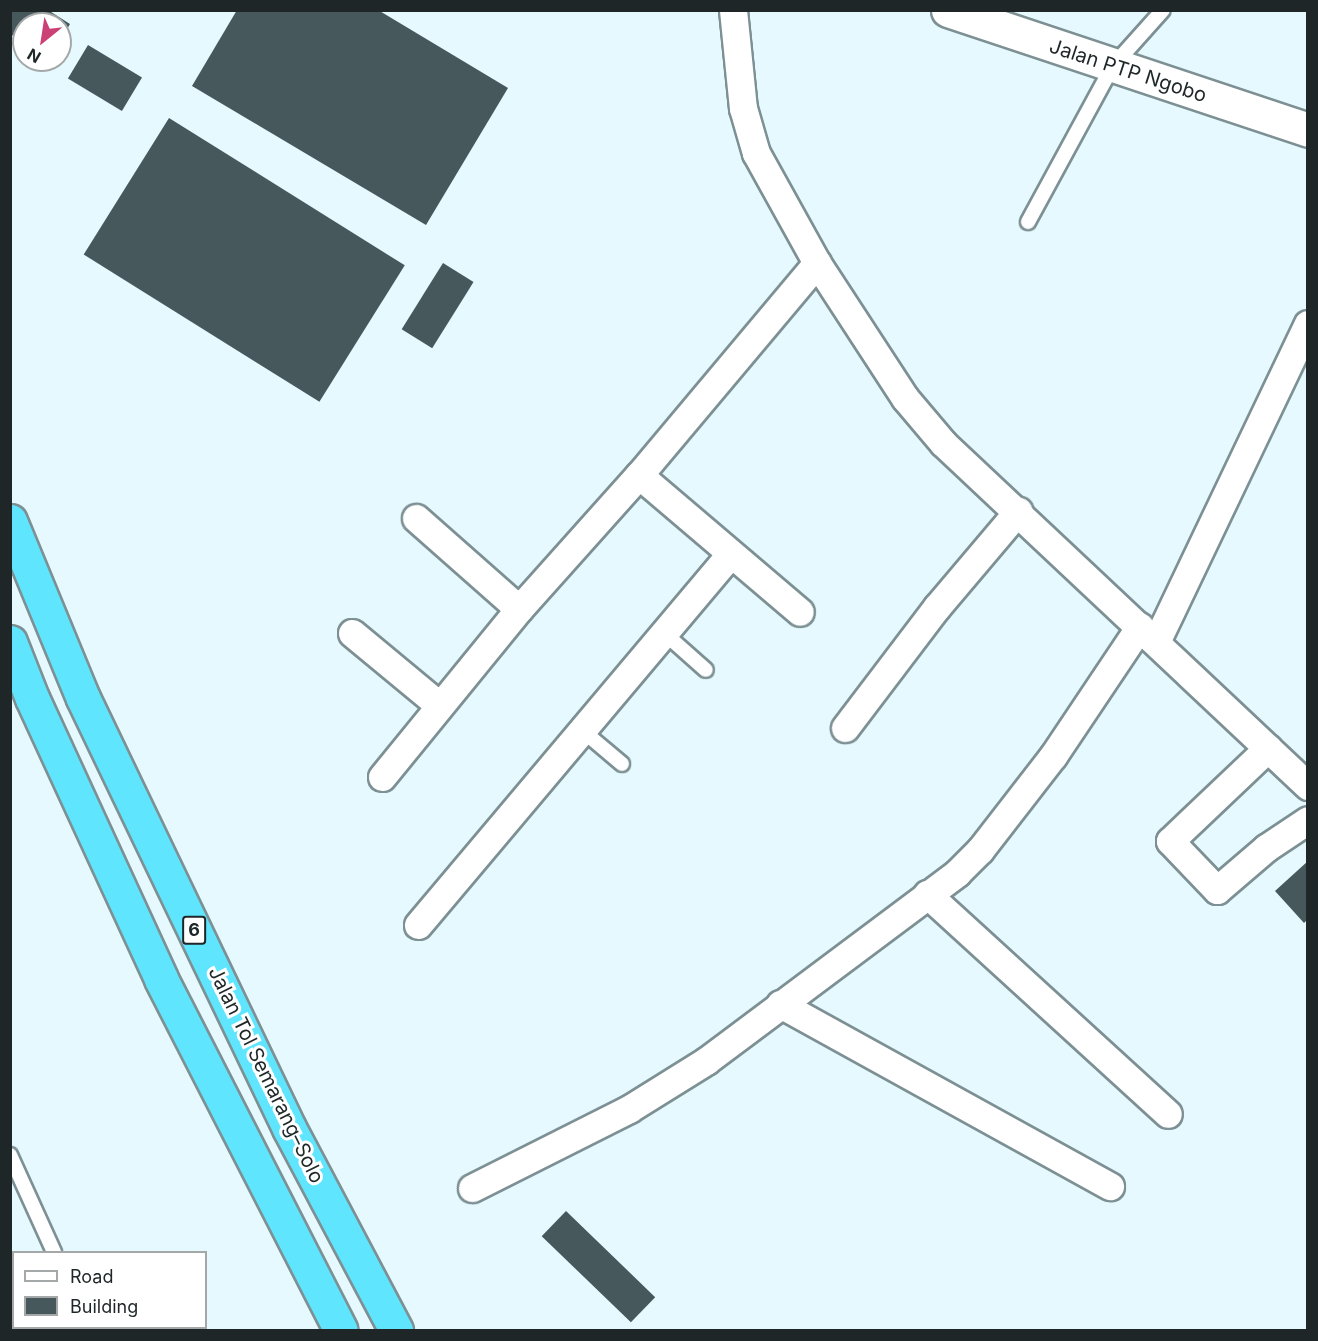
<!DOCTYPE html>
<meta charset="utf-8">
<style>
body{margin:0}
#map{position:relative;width:1318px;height:1341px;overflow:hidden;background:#e5f9fe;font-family:Inter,sans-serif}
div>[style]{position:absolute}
.building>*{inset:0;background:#46585b;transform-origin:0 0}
.roads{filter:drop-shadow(2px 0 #7d9094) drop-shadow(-2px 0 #7d9094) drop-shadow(0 2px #7d9094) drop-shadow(0 -2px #7d9094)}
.lane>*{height:14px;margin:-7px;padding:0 7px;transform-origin:7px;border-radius:7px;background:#fff}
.street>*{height:27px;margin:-13.5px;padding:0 13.5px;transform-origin:13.5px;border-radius:13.5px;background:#fff}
.secondary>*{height:33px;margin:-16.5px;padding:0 16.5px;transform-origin:16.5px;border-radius:16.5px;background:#fff}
.highway>*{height:33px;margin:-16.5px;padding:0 16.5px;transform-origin:16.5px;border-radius:16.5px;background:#5fe6fe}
span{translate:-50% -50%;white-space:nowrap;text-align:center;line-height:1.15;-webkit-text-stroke:6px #fff;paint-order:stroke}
.shield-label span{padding:2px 4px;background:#fff;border:2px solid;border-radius:4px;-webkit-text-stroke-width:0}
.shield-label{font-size:18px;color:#1e2627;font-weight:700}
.street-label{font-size:20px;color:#1e2627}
.frame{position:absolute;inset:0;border:12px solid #1e2627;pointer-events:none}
.legend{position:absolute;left:12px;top:1251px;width:195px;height:78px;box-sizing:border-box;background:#fff;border:2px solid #a5a8a9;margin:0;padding:8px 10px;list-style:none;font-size:18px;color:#1e2627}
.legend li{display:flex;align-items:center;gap:12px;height:30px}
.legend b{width:30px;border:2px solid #a5a8a9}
.north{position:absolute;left:12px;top:12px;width:60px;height:60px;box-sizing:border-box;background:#fff;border:2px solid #a5a8a9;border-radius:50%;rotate:210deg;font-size:16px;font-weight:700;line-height:24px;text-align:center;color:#1e2627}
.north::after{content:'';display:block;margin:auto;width:21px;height:27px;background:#cb4075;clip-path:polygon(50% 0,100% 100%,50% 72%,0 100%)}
</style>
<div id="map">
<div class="building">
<i style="clip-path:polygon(10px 10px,48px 10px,70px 24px,60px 42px,60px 24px,24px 24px,24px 42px,10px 34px)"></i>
<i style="clip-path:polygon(237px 10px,378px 10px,508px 88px,426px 225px,192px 86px)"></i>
<i style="left:88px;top:45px;width:63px;height:39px;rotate:31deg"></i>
<i style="left:169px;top:118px;width:278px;height:161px;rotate:32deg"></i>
<i style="left:443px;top:263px;width:36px;height:78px;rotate:32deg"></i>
<i style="clip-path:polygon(1308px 861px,1308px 919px,1304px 923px,1275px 891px)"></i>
<i style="left:566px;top:1211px;width:124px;height:35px;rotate:44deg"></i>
</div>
<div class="roads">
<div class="lane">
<i style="left:1028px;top:222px;width:176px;rotate:-61.5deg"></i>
<i style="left:1112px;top:67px;width:76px;rotate:-48.2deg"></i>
<i style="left:663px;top:632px;width:57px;rotate:41.5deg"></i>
<i style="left:583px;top:731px;width:51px;rotate:40.2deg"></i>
<i style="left:10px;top:1155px;width:107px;rotate:65.6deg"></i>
<i style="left:92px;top:1328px;width:2px;rotate:63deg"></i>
</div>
<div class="street">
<i style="left:733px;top:10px;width:99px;rotate:84.2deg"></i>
<i style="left:743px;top:108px;width:47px;rotate:73.9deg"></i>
<i style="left:756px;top:153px;width:126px;rotate:61deg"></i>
<i style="left:817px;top:263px;width:161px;rotate:56.9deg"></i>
<i style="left:905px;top:398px;width:59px;rotate:49.8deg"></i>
<i style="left:943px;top:443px;width:501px;rotate:43.22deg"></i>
<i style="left:639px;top:475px;width:211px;rotate:40.4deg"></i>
<i style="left:416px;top:518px;width:137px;rotate:41.5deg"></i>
<i style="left:352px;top:633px;width:113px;rotate:39.6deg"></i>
<i style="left:1157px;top:640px;width:350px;rotate:-64.5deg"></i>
<i style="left:845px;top:728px;width:152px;rotate:-52.8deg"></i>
<i style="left:937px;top:607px;width:126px;rotate:-49.8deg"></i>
<i style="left:1268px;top:748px;width:135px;rotate:136.5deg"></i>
<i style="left:1170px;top:841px;width:68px;rotate:46.2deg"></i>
<i style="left:1217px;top:890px;width:65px;rotate:-40.6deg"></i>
<i style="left:1266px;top:848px;width:50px;rotate:-33.7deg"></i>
<i style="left:382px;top:777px;width:217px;rotate:-50.8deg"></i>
<i style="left:519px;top:609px;width:180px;rotate:-48.2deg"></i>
<i style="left:639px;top:475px;width:277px;rotate:-50deg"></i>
<i style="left:927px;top:894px;width:326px;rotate:42.4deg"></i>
<i style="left:418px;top:925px;width:485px;rotate:-49.9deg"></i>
<i style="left:780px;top:1004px;width:377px;rotate:28.9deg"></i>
<i style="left:472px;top:1188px;width:176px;rotate:-26.7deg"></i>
<i style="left:629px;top:1109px;width:91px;rotate:-31.9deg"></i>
<i style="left:706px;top:1061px;width:314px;rotate:-36.8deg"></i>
<i style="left:957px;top:873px;width:33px;rotate:-45deg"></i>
<i style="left:980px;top:850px;width:119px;rotate:-52.2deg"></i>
<i style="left:1053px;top:756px;width:156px;rotate:-56.2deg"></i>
</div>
<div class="secondary">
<i style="left:948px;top:10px;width:379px;rotate:18.4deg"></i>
</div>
<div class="highway">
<i style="left:10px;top:521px;width:191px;rotate:67.6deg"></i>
<i style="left:83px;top:698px;width:477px;rotate:64.4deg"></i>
<i style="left:289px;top:1128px;width:229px;rotate:62.1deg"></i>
<i style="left:10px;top:642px;width:60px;rotate:68.6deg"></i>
<i style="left:32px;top:698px;width:309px;rotate:65.3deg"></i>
<i style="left:161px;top:979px;width:394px;rotate:62.9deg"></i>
</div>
</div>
<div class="shield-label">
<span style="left:194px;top:930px">6</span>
</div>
<div class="street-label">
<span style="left:1128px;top:71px;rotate:18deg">Jalan PTP Ngobo</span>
<span style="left:266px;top:1075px;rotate:64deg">Jalan Tol Semarang–Solo</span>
</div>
<div class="frame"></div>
<ul class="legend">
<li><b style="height:8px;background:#fff"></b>Road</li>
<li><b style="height:16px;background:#46585b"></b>Building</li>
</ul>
<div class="north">N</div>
</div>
